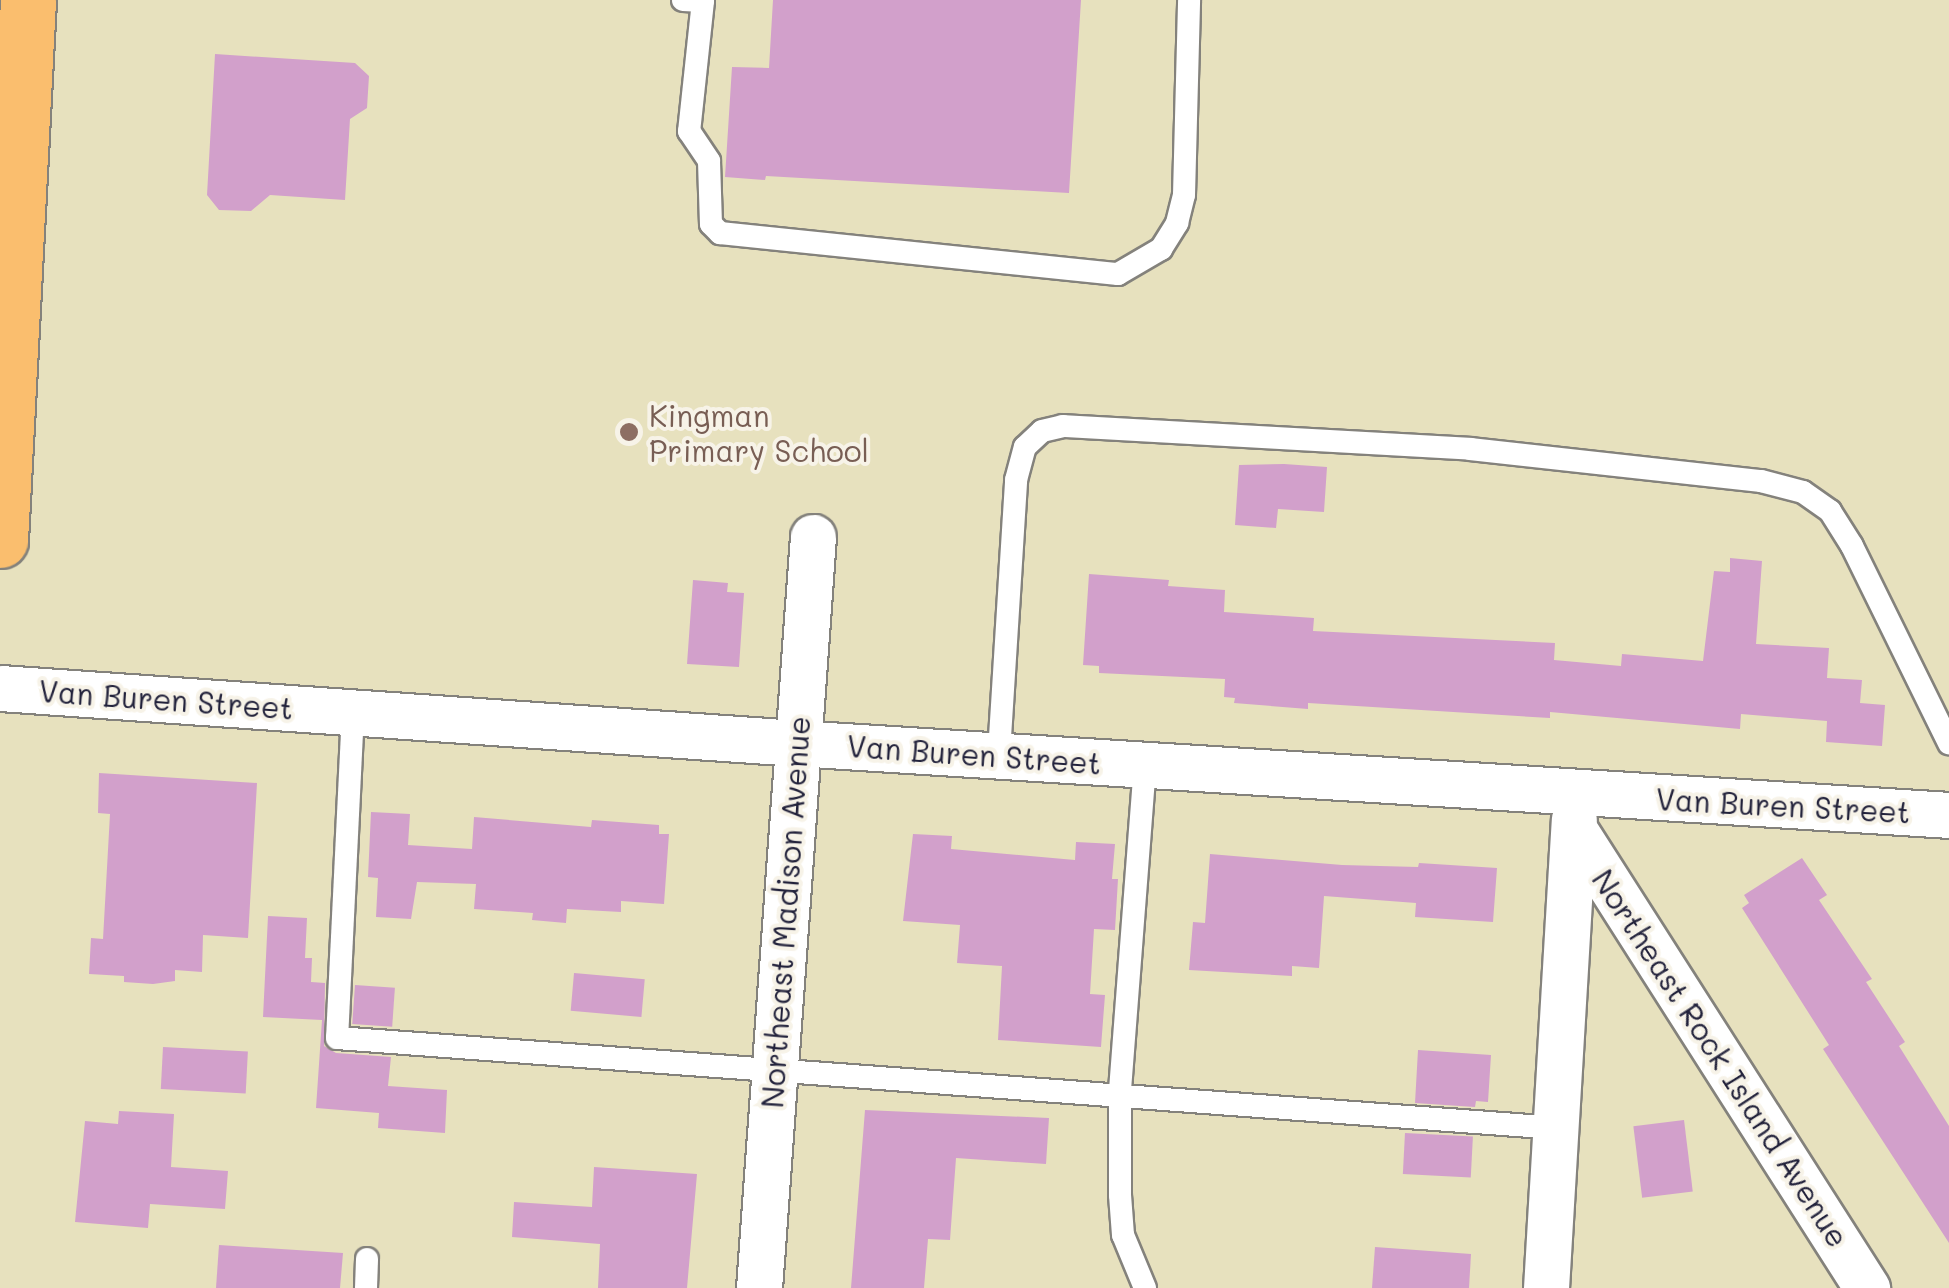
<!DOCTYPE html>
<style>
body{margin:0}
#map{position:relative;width:1949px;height:1288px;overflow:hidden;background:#e7e1be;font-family:Mali,sans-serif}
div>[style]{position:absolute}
.building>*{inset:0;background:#d2a0cb;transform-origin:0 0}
.roads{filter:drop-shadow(2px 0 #84827c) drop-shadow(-2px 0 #84827c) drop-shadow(0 2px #84827c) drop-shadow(0 -2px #84827c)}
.service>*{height:22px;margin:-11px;padding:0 11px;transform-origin:11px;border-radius:11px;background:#fff}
.minor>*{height:45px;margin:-22.5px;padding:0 22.5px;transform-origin:22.5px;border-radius:22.5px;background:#fff}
.primary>*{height:55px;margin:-27.5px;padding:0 27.5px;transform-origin:27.5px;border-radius:27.5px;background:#fabe6e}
.dots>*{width:28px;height:28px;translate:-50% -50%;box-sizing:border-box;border:5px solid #f7f3e8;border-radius:50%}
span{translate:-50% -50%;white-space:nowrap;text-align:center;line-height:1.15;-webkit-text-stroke:8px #f7f3e8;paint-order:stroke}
.education-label{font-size:30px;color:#785e54}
.left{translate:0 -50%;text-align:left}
.street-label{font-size:30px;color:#22223b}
</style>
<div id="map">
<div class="building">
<i style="clip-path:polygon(773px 0,1081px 0,1069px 193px,766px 176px,765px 180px,725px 177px,732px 67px,769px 68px)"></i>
<i style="clip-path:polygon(215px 54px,355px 63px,369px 76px,367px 108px,350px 119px,345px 200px,270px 195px,251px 211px,219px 210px,207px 195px)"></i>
<i style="clip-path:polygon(1284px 464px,1327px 467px,1324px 512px,1278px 509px,1276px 528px,1235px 525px,1239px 465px)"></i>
<i style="clip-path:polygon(1730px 558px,1762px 561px,1756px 644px,1829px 648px,1827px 678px,1862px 680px,1860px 703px,1885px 705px,1882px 746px,1826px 742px,1827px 721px,1741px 714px,1740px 729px,1550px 712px,1550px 718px,1308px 703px,1308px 709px,1234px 703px,1235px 698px,1224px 697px,1225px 679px,1099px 673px,1099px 666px,1083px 665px,1089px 574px,1169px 580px,1168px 586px,1225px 590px,1224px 612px,1314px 618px,1313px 631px,1555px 643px,1554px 660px,1621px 666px,1622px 654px,1703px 661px,1714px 571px,1730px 572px)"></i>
<i style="clip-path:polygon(693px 580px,728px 583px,727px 592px,744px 593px,739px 667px,687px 664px)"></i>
<i style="clip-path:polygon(99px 773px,257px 783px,248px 938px,203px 935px,202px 972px,175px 970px,175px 981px,153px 984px,124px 982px,124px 976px,89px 974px,91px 938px,103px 939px,110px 814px,98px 813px)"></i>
<i style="clip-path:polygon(371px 812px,410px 814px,408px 845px,472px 849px,474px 817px,591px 827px,592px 820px,659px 825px,659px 834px,669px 834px,664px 904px,621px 901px,621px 912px,567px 909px,566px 923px,532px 920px,533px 913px,474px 909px,476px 884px,417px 882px,411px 919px,376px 917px,378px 878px,368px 877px)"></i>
<i style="clip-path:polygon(913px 834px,952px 836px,951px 849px,1075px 860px,1076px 842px,1115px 844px,1112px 879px,1118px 879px,1115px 930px,1094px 929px,1090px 994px,1105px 995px,1101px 1047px,998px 1040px,1002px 966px,957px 963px,960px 925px,903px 921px)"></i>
<i style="clip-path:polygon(1210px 854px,1342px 865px,1418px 867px,1419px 863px,1497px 868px,1493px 922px,1415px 917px,1416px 903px,1324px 896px,1319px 968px,1292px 966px,1292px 976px,1189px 970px,1193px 922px,1205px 923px)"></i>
<i style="clip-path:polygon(1802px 858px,1827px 895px,1819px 900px,1872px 979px,1866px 982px,1905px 1042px,1899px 1046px,1949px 1126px,1949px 1243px,1823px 1049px,1829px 1045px,1742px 908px,1749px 903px,1744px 895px)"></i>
<i style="clip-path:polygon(268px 916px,307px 918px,305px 958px,312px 958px,311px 982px,325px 983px,324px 1046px,336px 1053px,391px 1057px,388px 1086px,447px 1090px,445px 1133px,378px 1128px,379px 1113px,316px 1108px,322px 1020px,263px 1017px)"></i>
<i style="left:574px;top:973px;width:71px;height:38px;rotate:5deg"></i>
<i style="left:355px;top:985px;width:40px;height:39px;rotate:4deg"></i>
<i style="left:163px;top:1047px;width:85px;height:42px;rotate:3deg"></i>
<i style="clip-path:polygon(1418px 1050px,1491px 1055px,1488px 1102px,1476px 1101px,1475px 1107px,1415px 1103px)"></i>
<i style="clip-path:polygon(865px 1110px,1049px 1118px,1046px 1164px,956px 1158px,950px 1240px,928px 1239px,924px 1288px,851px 1288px)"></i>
<i style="clip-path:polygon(119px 1111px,174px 1114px,171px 1167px,228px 1171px,225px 1209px,150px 1204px,148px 1228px,75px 1222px,85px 1121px,118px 1124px)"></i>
<i style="left:1684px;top:1120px;width:72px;height:51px;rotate:83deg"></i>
<i style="left:1405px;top:1133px;width:68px;height:41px;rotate:3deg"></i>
<i style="clip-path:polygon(594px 1167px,697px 1174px,687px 1288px,598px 1288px,600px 1244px,512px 1237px,514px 1202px,592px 1207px)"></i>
<i style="clip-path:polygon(219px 1245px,343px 1253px,340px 1288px,216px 1288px)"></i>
<i style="clip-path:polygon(1375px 1247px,1471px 1254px,1469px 1288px,1372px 1288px)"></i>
</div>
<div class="roads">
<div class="service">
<i style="left:683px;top:0;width:20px;rotate:3deg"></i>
<i style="left:703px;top:1px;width:131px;rotate:96.1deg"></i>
<i style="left:689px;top:131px;width:36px;rotate:56deg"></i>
<i style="left:709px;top:161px;width:63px;rotate:88.2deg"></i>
<i style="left:711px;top:224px;width:13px;rotate:45deg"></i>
<i style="left:720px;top:233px;width:400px;rotate:5.9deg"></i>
<i style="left:1118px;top:274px;width:50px;rotate:-30.2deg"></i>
<i style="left:1161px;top:249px;width:31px;rotate:-58deg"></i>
<i style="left:1177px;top:223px;width:29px;rotate:-76deg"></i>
<i style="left:1184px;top:195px;width:195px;rotate:-88.5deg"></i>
<i style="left:353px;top:712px;width:326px;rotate:92.8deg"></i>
<i style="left:337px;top:1038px;width:1222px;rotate:4.22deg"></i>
<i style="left:999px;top:753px;width:274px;rotate:-86.4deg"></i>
<i style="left:1016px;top:480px;width:34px;rotate:-75deg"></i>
<i style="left:1025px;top:447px;width:23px;rotate:-43deg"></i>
<i style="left:1042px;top:431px;width:22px;rotate:-13deg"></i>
<i style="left:1063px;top:426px;width:408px;rotate:3.2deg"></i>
<i style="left:1470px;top:449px;width:293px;rotate:6.3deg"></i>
<i style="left:1761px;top:481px;width:43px;rotate:14.7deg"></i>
<i style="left:1803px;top:492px;width:33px;rotate:35deg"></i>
<i style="left:1830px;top:511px;width:41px;rotate:57.8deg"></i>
<i style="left:1852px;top:546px;width:220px;rotate:63.8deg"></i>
<i style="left:366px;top:1288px;width:29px;rotate:-88deg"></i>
<i style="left:1145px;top:1288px;width:57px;rotate:-112.5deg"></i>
<i style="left:1123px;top:1235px;width:40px;rotate:-94.3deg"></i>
<i style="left:1120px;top:1195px;width:105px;rotate:-90deg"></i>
<i style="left:1120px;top:1090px;width:325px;rotate:-85.6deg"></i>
</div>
<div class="minor">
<i style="left:0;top:688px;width:798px;rotate:3.95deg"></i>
<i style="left:796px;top:743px;width:1155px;rotate:3.57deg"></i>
<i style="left:1574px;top:829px;width:545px;rotate:57.45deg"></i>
<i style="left:759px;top:1288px;width:753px;rotate:-85.89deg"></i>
<i style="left:1546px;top:1288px;width:469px;rotate:-86.6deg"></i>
</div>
<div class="primary">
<i style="left:0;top:540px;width:541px;rotate:-87.03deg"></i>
</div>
</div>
<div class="dots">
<i style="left:629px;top:432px;background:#8d6e63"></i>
</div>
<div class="education-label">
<span class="left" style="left:649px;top:432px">Kingman<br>Primary School</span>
</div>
<div class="street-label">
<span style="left:166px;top:699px;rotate:4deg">Van Buren Street</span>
<span style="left:974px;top:754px;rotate:4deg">Van Buren Street</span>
<span style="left:1783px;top:805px;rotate:3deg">Van Buren Street</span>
<span style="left:785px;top:912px;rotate:-86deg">Northeast Madison Avenue</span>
<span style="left:1721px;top:1058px;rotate:57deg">Northeast Rock Island Avenue</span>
</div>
</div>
